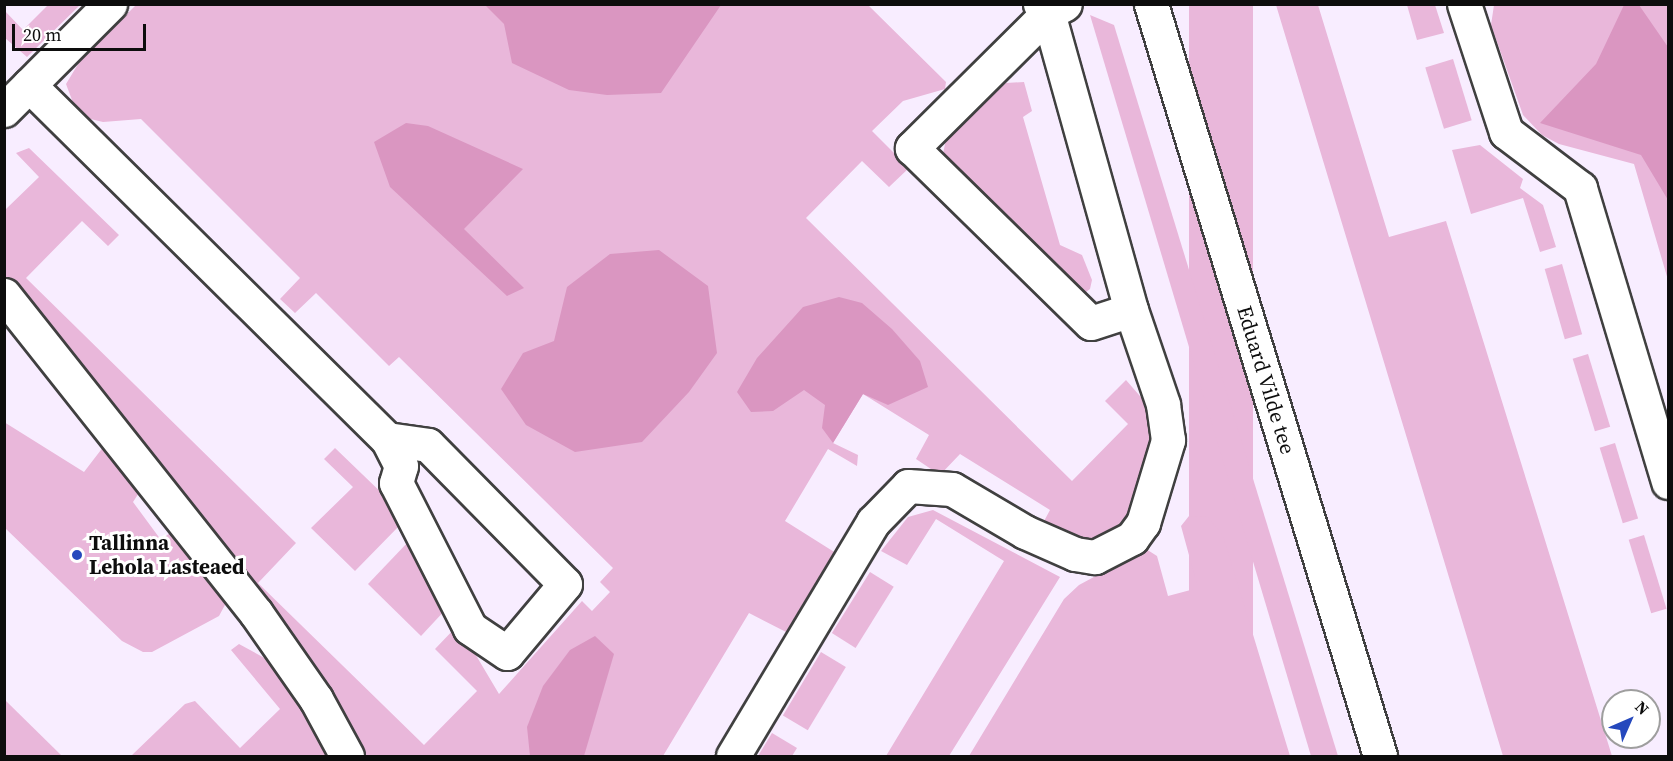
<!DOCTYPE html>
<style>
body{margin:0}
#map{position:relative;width:1673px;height:761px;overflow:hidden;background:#f8edff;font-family:"Source Serif 4",serif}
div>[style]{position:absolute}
.green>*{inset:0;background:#e9b7da;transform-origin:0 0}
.forest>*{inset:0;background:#da96c1}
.roads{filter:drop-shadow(2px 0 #404040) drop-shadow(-2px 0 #404040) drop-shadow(0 2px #404040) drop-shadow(0 -2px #404040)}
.minor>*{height:33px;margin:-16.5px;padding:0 16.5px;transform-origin:16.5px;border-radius:16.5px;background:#fff}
.tertiary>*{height:33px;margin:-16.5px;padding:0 16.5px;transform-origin:16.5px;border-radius:16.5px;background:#fff}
.dots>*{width:16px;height:16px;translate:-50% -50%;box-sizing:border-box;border:3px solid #fff;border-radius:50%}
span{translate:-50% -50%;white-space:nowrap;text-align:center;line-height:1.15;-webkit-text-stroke:6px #fff;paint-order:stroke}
.street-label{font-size:21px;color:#0d0d0d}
.poi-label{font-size:21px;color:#0d0d0d;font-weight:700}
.left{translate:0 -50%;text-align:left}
.frame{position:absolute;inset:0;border:6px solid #0d0d0d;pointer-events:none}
.north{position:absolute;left:1601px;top:689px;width:60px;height:60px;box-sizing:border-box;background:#fff;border:2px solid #9e9e9e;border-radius:50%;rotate:45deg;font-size:16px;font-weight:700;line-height:24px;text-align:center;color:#0d0d0d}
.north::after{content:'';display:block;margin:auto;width:21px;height:27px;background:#2548bd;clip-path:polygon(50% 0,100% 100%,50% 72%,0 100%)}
.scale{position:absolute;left:12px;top:24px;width:134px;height:27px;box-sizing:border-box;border:3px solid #0d0d0d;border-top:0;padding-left:8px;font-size:18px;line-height:21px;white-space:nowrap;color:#0d0d0d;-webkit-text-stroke:4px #fff;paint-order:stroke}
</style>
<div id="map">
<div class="green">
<i style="clip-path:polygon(48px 5px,80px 5px,27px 57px,5px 38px,5px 11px,23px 30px)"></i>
<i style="clip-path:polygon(136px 5px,868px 5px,946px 82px,945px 89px,903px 101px,872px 131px,909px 168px,889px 187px,862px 161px,806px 218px,1072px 481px,1128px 424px,1105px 401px,1126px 380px,1146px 403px,1156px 425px,1122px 529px,1084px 547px,1043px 523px,1050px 510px,960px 454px,940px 475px,916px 459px,929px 435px,863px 394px,833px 443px,858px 455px,857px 466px,828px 449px,785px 521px,839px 555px,790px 634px,749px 613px,663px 756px,366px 756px,300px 649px,5px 276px,5px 210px,39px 177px,16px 153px,29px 148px,119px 235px,108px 246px,82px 221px,26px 278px,296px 543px,258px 583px,424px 745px,477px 691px,435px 649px,458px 625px,499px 694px,582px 601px,592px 611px,610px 592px,600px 582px,613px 568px,399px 357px,389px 366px,316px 293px,295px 313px,280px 299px,300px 278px,141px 119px,103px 122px,78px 116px,66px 84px,80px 61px)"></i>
<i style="left:1189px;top:5px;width:64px;height:785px"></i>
<i style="clip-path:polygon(1276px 5px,1318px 5px,1389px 237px,1446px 221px,1612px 756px,1503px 756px)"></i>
<i style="clip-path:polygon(1407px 5px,1435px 5px,1444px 33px,1417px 40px)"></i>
<i style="clip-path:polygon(1494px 5px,1668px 5px,1668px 280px,1634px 164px,1559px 144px,1542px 135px,1523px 115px,1491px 25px)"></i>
<i style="clip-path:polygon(1090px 15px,1114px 25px,1338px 756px,1311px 756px)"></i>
<i style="left:1453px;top:59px;width:64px;height:29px;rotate:73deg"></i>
<i style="clip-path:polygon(1024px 82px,1032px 111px,1023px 117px,1060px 245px,1082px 255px,1092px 280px,1090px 289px,1082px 295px,949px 170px,943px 154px,946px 139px,979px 102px,1006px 83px)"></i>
<i style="clip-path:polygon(1480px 145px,1523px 179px,1520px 188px,1543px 205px,1556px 247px,1540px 252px,1523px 198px,1471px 214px,1452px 150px)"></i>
<i style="left:1562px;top:264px;width:73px;height:18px;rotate:74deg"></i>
<i style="left:1588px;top:354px;width:76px;height:16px;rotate:73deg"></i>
<i style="clip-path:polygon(4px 422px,84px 472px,107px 442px,144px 485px,133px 502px,161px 540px,176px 528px,223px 590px,226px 603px,219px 616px,152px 652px,143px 652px,122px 641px,5px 528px)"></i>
<i style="left:1615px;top:443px;width:79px;height:16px;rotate:73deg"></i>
<i style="clip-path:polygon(335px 448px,389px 500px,401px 524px,355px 571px,311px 528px,353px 487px,324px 459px)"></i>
<i style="clip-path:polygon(933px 510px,1060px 577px,949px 756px,886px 756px,1004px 561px,936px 519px,907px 565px,881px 551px,908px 517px)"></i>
<i style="clip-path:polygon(1189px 516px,1208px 517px,1223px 536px,1290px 756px,969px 756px,1064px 599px,1079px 585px,1146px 549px,1157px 556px,1168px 596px,1198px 588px,1181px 526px)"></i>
<i style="left:1644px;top:535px;width:77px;height:16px;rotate:73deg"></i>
<i style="clip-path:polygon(409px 541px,448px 607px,421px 636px,368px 584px)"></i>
<i style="left:870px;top:572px;width:28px;height:72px;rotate:32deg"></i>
<i style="clip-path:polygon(239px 644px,270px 661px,299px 697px,332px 756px,131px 756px,185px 704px,195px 701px,240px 748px,280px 709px,231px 650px)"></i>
<i style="left:821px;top:652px;width:29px;height:74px;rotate:31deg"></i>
<i style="clip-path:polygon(4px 700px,5px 700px,62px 756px,5px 756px)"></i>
<i style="clip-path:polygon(772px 733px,797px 748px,792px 756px,758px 756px)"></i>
</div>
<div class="forest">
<i style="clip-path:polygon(485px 5px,721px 5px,661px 93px,607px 95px,569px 90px,512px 63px,504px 24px)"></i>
<i style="clip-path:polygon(1624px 5px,1639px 5px,1668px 47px,1668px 200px,1641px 155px,1540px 123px,1596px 64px)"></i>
<i style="clip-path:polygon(406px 123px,428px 126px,523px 169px,464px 229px,524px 288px,507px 296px,390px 187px,374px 142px)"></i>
<i style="clip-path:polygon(659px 250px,708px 286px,717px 353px,689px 392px,642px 442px,575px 452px,526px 425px,501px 389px,523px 353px,554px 341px,567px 287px,610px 254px)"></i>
<i style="clip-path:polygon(839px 297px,862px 303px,892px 329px,920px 361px,928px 387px,888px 405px,863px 394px,833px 443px,822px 428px,825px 405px,804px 390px,773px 411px,751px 412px,737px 392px,757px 358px,803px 307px)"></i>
<i style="clip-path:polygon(595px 636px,614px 654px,584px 756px,530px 756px,527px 727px,543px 686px,570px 650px)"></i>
</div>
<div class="roads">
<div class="minor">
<i style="left:1040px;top:4px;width:12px;rotate:48deg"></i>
<i style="left:1048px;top:13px;width:192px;rotate:135.2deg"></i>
<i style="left:912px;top:148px;width:250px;rotate:44.4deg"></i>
<i style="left:1091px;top:323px;width:42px;rotate:-18deg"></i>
<i style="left:1464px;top:4px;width:135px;rotate:71.8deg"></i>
<i style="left:1506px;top:132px;width:93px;rotate:37.1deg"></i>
<i style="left:1580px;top:188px;width:307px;rotate:73.3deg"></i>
<i style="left:29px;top:85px;width:503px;rotate:44.68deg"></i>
<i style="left:387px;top:439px;width:41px;rotate:8.3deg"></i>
<i style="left:428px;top:445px;width:195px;rotate:45.4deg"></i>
<i style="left:565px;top:584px;width:90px;rotate:130deg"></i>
<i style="left:507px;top:653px;width:45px;rotate:-146deg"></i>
<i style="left:470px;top:628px;width:163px;rotate:-117deg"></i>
<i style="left:396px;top:483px;width:18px;rotate:-74deg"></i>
<i style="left:401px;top:466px;width:30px;rotate:-117deg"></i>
<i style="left:4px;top:110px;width:150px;rotate:-45deg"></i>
<i style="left:4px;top:295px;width:406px;rotate:51.6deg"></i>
<i style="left:256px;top:613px;width:105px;rotate:55.1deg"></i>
<i style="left:316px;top:699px;width:65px;rotate:61.5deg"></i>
<i style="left:733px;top:756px;width:273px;rotate:-59.1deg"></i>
<i style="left:873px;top:522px;width:50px;rotate:-45.8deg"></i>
<i style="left:908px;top:486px;width:44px;rotate:3.9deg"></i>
<i style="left:952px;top:489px;width:85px;rotate:30.5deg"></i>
<i style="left:1025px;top:532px;width:55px;rotate:23.7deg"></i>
<i style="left:1075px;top:554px;width:20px;rotate:9deg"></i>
<i style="left:1095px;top:557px;width:42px;rotate:-27.2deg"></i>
<i style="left:1132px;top:538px;width:19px;rotate:-54deg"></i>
<i style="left:1143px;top:523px;width:87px;rotate:-73.2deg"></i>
<i style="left:1168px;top:440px;width:36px;rotate:-98deg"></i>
<i style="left:1163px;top:404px;width:99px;rotate:-108.8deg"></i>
<i style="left:1131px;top:310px;width:308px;rotate:-105.6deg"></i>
<i style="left:1048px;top:13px;width:19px;rotate:-28deg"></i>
</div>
<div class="tertiary">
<i style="left:1151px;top:4px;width:786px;rotate:73.06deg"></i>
</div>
</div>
<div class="dots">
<i style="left:77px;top:555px;background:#2548bd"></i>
</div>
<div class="street-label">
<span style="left:1266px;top:380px;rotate:73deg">Eduard Vilde tee</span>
</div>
<div class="poi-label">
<span class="left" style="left:89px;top:555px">Tallinna<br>Lehola Lasteaed</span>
</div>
<div class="frame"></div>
<div class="north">N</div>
<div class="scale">20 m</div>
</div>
